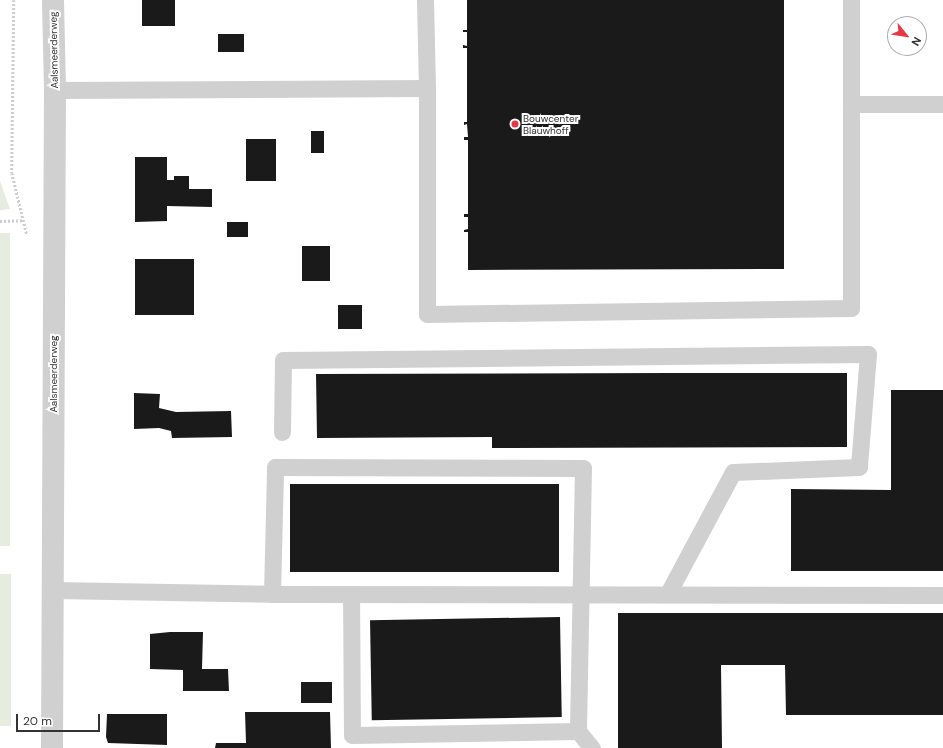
<!DOCTYPE html>
<style>
body{margin:0}
#map{position:relative;width:943px;height:748px;overflow:hidden;background:#fff;font-family:"DM Sans",sans-serif}
div>[style]{position:absolute}
.green>*{inset:0;background:#e6ecdf;transform-origin:0 0}
.building>*{inset:0;background:#1a1a1a;transform-origin:0 0}
.path>*{height:2.5px;margin-top:-1.25px;transform-origin:0;background:repeating-linear-gradient(90deg,#cdcdcd 0 2px,transparent 0 4px)}
.service>*{height:17px;margin:-8.5px;padding:0 8.5px;transform-origin:8.5px;border-radius:8.5px;background:#d0d0d0}
.tertiary>*{height:22px;margin:-11px;padding:0 11px;transform-origin:11px;border-radius:11px;background:#d0d0d0}
.dots>*{width:11px;height:11px;translate:-50% -50%;box-sizing:border-box;border:2px solid #fff;border-radius:50%}
span{translate:-50% -50%;white-space:nowrap;text-align:center;line-height:1.15;-webkit-text-stroke:4px #fff;paint-order:stroke}
.street-label{font-size:10px;color:#333}
.poi-label{font-size:10px;color:#333}
.left{translate:0 -50%;text-align:left}
.north{position:absolute;left:887px;top:16px;width:40px;height:40px;box-sizing:border-box;background:#fff;border:1px solid #adadad;border-radius:50%;rotate:120deg;font-size:11px;font-weight:700;line-height:16px;text-align:center;color:#333}
.north::after{content:'';display:block;margin:auto;width:14px;height:18px;background:#e63946;clip-path:polygon(50% 0,100% 100%,50% 72%,0 100%)}
.scale{position:absolute;left:16px;top:714px;width:84px;height:18px;box-sizing:border-box;border:2px solid #333;border-top:0;padding-left:5px;font-size:12px;line-height:14px;white-space:nowrap;color:#333;-webkit-text-stroke:3px #fff;paint-order:stroke}
</style>
<div id="map">
<div class="green">
<i style="clip-path:polygon(0 181px,10px 209px,0 210px)"></i>
<i style="left:0;top:233px;width:10px;height:313px"></i>
<i style="left:11px;top:574px;width:152px;height:11px;rotate:90deg"></i>
</div>
<div class="building">
<i style="left:142px;top:0;width:33px;height:26px"></i>
<i style="clip-path:polygon(467px 0,784px 0,784px 269px,468px 270px,468px 232px,464px 232px,464px 230px,468px 229px,468px 217px,464px 217px,464px 214px,468px 214px,468px 140px,464px 140px,464px 137px,468px 137px,467px 124px,464px 125px,464px 122px,467px 122px,467px 48px,463px 48px,463px 45px,467px 46px,467px 32px,463px 32px,463px 30px,467px 30px)"></i>
<i style="left:218px;top:34px;width:26px;height:18px"></i>
<i style="left:311px;top:131px;width:13px;height:22px"></i>
<i style="left:246px;top:139px;width:30px;height:42px"></i>
<i style="clip-path:polygon(135px 157px,167px 157px,167px 180px,174px 180px,174px 176px,189px 176px,189px 189px,212px 189px,212px 207px,167px 206px,167px 221px,135px 222px)"></i>
<i style="left:227px;top:222px;width:21px;height:15px"></i>
<i style="left:302px;top:246px;width:28px;height:35px"></i>
<i style="left:135px;top:259px;width:59px;height:56px"></i>
<i style="left:338px;top:305px;width:24px;height:24px"></i>
<i style="clip-path:polygon(671px 373px,847px 373px,847px 447px,492px 448px,492px 437px,317px 438px,316px 374px)"></i>
<i style="clip-path:polygon(891px 390px,943px 390px,943px 571px,791px 571px,791px 489px,891px 490px)"></i>
<i style="clip-path:polygon(134px 393px,160px 394px,159px 408px,176px 412px,231px 411px,232px 437px,172px 438px,171px 431px,159px 428px,134px 429px)"></i>
<i style="left:290px;top:484px;width:269px;height:88px"></i>
<i style="clip-path:polygon(618px 613px,943px 613px,943px 715px,786px 715px,785px 665px,721px 665px,722px 748px,618px 748px)"></i>
<i style="left:560px;top:617px;width:100px;height:190px;rotate:89deg"></i>
<i style="clip-path:polygon(170px 632px,203px 632px,202px 669px,228px 669px,229px 691px,183px 691px,183px 670px,150px 669px,150px 634px)"></i>
<i style="left:301px;top:682px;width:31px;height:21px"></i>
<i style="clip-path:polygon(245px 712px,330px 712px,331px 748px,215px 748px,216px 743px,246px 743px)"></i>
<i style="clip-path:polygon(107px 714px,167px 714px,167px 745px,108px 743px,106px 737px)"></i>
</div>
<div class="path">
<i style="left:14px;top:0;width:173px;rotate:90.7deg"></i>
<i style="left:12px;top:173px;width:64px;rotate:76.4deg"></i>
<i style="left:0;top:221px;width:24px;rotate:-2deg"></i>
</div>
<div class="service">
<i style="left:425px;top:0;width:88px;rotate:88.7deg"></i>
<i style="left:55px;top:90px;width:372px;rotate:-0.3deg"></i>
<i style="left:427px;top:88px;width:226px;rotate:90deg"></i>
<i style="left:427px;top:314px;width:424px;rotate:-0.8deg"></i>
<i style="left:851px;top:308px;width:308px;rotate:-90deg"></i>
<i style="left:851px;top:104px;width:92px"></i>
<i style="left:282px;top:432px;width:72px;rotate:-89.2deg"></i>
<i style="left:283px;top:360px;width:585px;rotate:-0.59deg"></i>
<i style="left:868px;top:354px;width:113px;rotate:94.6deg"></i>
<i style="left:859px;top:467px;width:126px;rotate:177.7deg"></i>
<i style="left:733px;top:472px;width:137px;rotate:118.2deg"></i>
<i style="left:53px;top:590px;width:219px;rotate:1deg"></i>
<i style="left:272px;top:594px;width:671px;rotate:0.09deg"></i>
<i style="left:272px;top:594px;width:127px;rotate:-88.6deg"></i>
<i style="left:275px;top:467px;width:308px;rotate:0.2deg"></i>
<i style="left:583px;top:468px;width:263px;rotate:91.1deg"></i>
<i style="left:578px;top:731px;width:226px;rotate:179deg"></i>
<i style="left:352px;top:735px;width:141px;rotate:-90.4deg"></i>
<i style="left:578px;top:731px;width:22px;rotate:51deg"></i>
</div>
<div class="tertiary">
<i style="left:52px;top:748px;width:658px;rotate:-89.74deg"></i>
<i style="left:55px;top:90px;width:90px;rotate:-91.3deg"></i>
</div>
<div class="dots">
<i style="left:515px;top:124px;background:#e63946"></i>
</div>
<div class="street-label">
<span style="left:54px;top:50px;rotate:-91deg">Aalsmeerderweg</span>
<span style="left:54px;top:374px;rotate:-90deg">Aalsmeerderweg</span>
</div>
<div class="poi-label">
<span class="left" style="left:523px;top:124px">Bouwcenter<br>Blauwhoff</span>
</div>
<div class="north">N</div>
<div class="scale">20 m</div>
</div>
